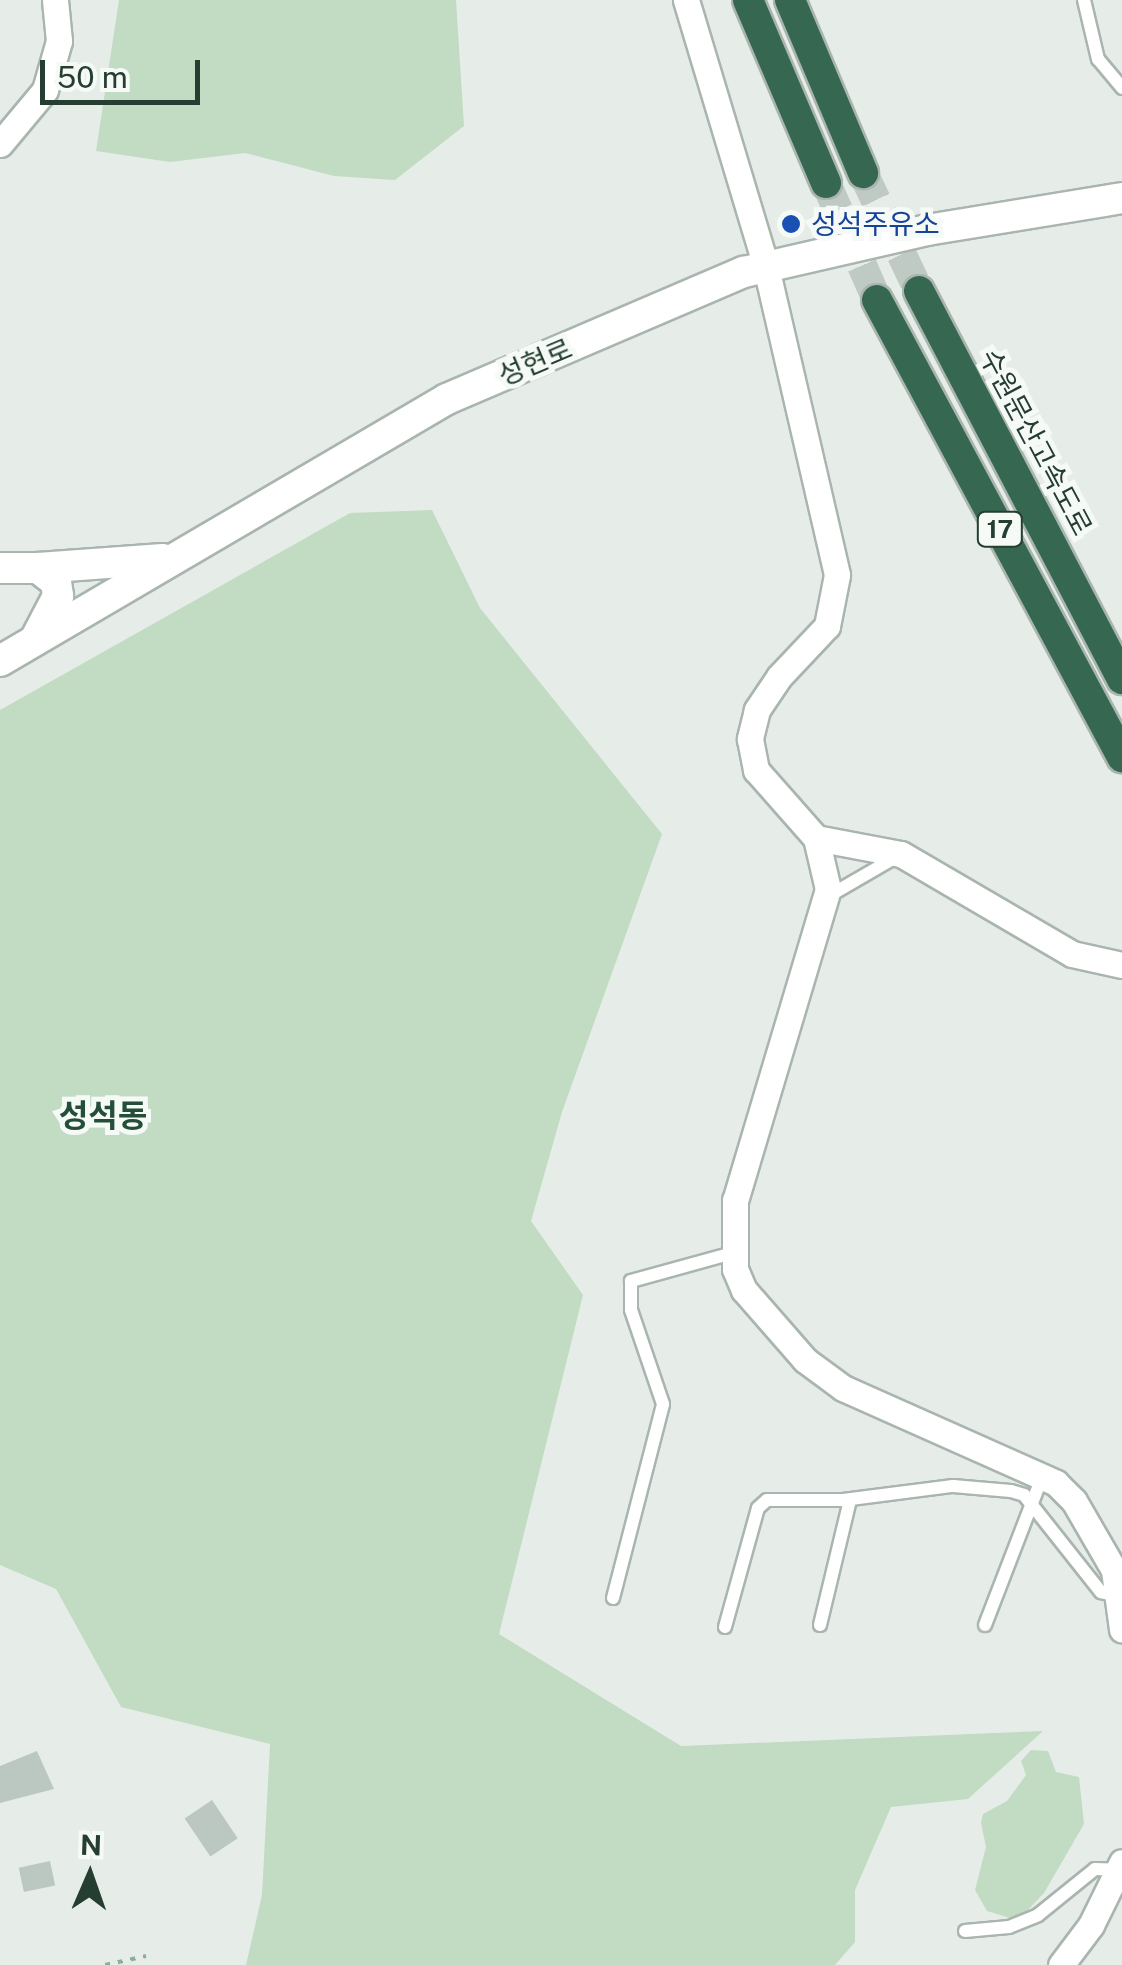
<!DOCTYPE html>
<meta charset="utf-8">
<style>
body{margin:0}
#map{position:relative;width:1122px;height:1965px;overflow:hidden;background:#e6ede8;font-family:"Public Sans","Noto Sans KR",sans-serif}
div>[style]{position:absolute}
.green>*{inset:0;background:#c1dcc2}
.building>*{inset:0;background:#bbc8c1;transform-origin:0 0}
.motorway-tunnel>*{height:30px;margin-top:-15px;transform-origin:0;background:repeating-linear-gradient(90deg,#c0cac4 0 30px,transparent 0 45px)}
.path>*{height:4px;margin-top:-2px;transform-origin:0;background:repeating-linear-gradient(90deg,#8aae9a 0 5px,transparent 0 13px)}
.roads{filter:drop-shadow(2px 0 #a9b5ae) drop-shadow(-2px 0 #a9b5ae) drop-shadow(0 2px #a9b5ae) drop-shadow(0 -2px #a9b5ae)}
.service>*{height:12px;margin:-6px;padding:0 6px;transform-origin:6px;border-radius:6px;background:#fff}
.minor>*{height:25px;margin:-12.5px;padding:0 12.5px;transform-origin:12.5px;border-radius:12.5px;background:#fff}
.tertiary>*{height:30px;margin:-15px;padding:0 15px;transform-origin:15px;border-radius:15px;background:#fff}
.secondary>*{height:30px;margin:-15px;padding:0 15px;transform-origin:15px;border-radius:15px;background:#fff}
.motorway>*{height:30px;margin:-15px;padding:0 15px;transform-origin:15px;border-radius:15px;background:#356751}
.dots>*{width:28px;height:28px;translate:-50% -50%;box-sizing:border-box;border:5px solid #f6faf7;border-radius:50%}
span{translate:-50% -50%;white-space:nowrap;text-align:center;line-height:1.15;-webkit-text-stroke:10px #f6faf7;paint-order:stroke}
.shield-label span{padding:2px 8px;background:#f6faf7;border:2px solid;border-radius:8px;-webkit-text-stroke-width:0}
.shield-label{font-size:25px;color:#263e32;font-weight:700}
.transit-label{font-size:28px;color:#164399}
.left{translate:0 -50%;text-align:left}
.street-label{font-size:28px;color:#263e32}
.quarter-label{font-size:32px;color:#244e3a;font-weight:700}
.north{position:absolute;left:40px;top:1825px;width:100px;height:100px;-webkit-text-stroke:8px #f6faf7;paint-order:stroke;rotate:2deg;font-size:28px;font-weight:700;line-height:40px;text-align:center;color:#263e32}
.north::after{content:'';display:block;margin:auto;width:35px;height:45px;background:#263e32;clip-path:polygon(50% 0,100% 100%,50% 72%,0 100%)}
.scale{position:absolute;left:40px;top:60px;width:160px;height:45px;box-sizing:border-box;border:5px solid #263e32;border-top:0;padding-left:12px;font-size:30px;line-height:35px;white-space:nowrap;color:#263e32;-webkit-text-stroke:8px #f6faf7;paint-order:stroke}
</style>
<div id="map">
<div class="green">
<i style="clip-path:polygon(119px 0,456px 0,464px 126px,395px 180px,334px 176px,245px 153px,170px 162px,96px 151px)"></i>
<i style="clip-path:polygon(432px 510px,480px 608px,662px 834px,562px 1112px,531px 1221px,583px 1295px,499px 1634px,681px 1746px,1043px 1731px,968px 1799px,891px 1807px,855px 1890px,855px 1942px,835px 1965px,246px 1965px,262px 1895px,270px 1744px,121px 1707px,56px 1589px,0 1565px,0 710px,350px 513px)"></i>
<i style="clip-path:polygon(1031px 1750px,1048px 1751px,1056px 1772px,1079px 1777px,1084px 1824px,1044px 1893px,1024px 1914px,1010px 1918px,987px 1911px,975px 1890px,986px 1847px,981px 1823px,983px 1814px,1007px 1801px,1026px 1775px,1021px 1761px)"></i>
</div>
<div class="building">
<i style="clip-path:polygon(37px 1751px,54px 1789px,0 1803px,0 1766px)"></i>
<i style="left:212px;top:1800px;width:46px;height:33px;rotate:56deg"></i>
<i style="left:50px;top:1861px;width:25px;height:32px;rotate:78deg"></i>
</div>
<div class="motorway-tunnel">
<i style="left:863px;top:173px;width:131px;rotate:64.6deg"></i>
<i style="left:826px;top:183px;width:128px;rotate:66.4deg"></i>
</div>
<div class="path">
<i style="left:105px;top:1965px;width:42px;rotate:-12.4deg"></i>
</div>
<div class="roads">
<div class="service">
<i style="left:1084px;top:0;width:61px;rotate:76.7deg"></i>
<i style="left:1098px;top:59px;width:38px;rotate:50deg"></i>
<i style="left:827px;top:897px;width:80px;rotate:-30.1deg"></i>
<i style="left:613px;top:1598px;width:200px;rotate:-75.5deg"></i>
<i style="left:663px;top:1404px;width:99px;rotate:-108.8deg"></i>
<i style="left:631px;top:1310px;width:29px;rotate:-90deg"></i>
<i style="left:631px;top:1281px;width:106px;rotate:-15.4deg"></i>
<i style="left:820px;top:1625px;width:129px;rotate:-76.5deg"></i>
<i style="left:985px;top:1625px;width:161px;rotate:-68.9deg"></i>
<i style="left:725px;top:1627px;width:123px;rotate:-74.5deg"></i>
<i style="left:758px;top:1508px;width:12px;rotate:-42deg"></i>
<i style="left:767px;top:1500px;width:76px"></i>
<i style="left:843px;top:1500px;width:111px;rotate:-7.3deg"></i>
<i style="left:953px;top:1486px;width:58px;rotate:4.9deg"></i>
<i style="left:1011px;top:1491px;width:14px;rotate:17deg"></i>
<i style="left:1024px;top:1495px;width:124px;rotate:51.6deg"></i>
<i style="left:1101px;top:1592px;width:20px;rotate:15deg"></i>
<i style="left:965px;top:1931px;width:44px;rotate:-5.2deg"></i>
<i style="left:1009px;top:1927px;width:31px;rotate:-22deg"></i>
<i style="left:1038px;top:1915px;width:73px;rotate:-38.9deg"></i>
<i style="left:1095px;top:1869px;width:23px;rotate:2deg"></i>
</div>
<div class="minor">
<i style="left:686px;top:0;width:279px;rotate:73.3deg"></i>
<i style="left:766px;top:267px;width:316px;rotate:77deg"></i>
<i style="left:837px;top:575px;width:52px;rotate:101.1deg"></i>
<i style="left:827px;top:626px;width:70px;rotate:133.3deg"></i>
<i style="left:779px;top:677px;width:40px;rotate:124deg"></i>
<i style="left:757px;top:710px;width:30px;rotate:104deg"></i>
<i style="left:750px;top:739px;width:32px;rotate:79deg"></i>
<i style="left:756px;top:770px;width:91px;rotate:48.6deg"></i>
<i style="left:816px;top:838px;width:52px;rotate:76.8deg"></i>
<i style="left:828px;top:889px;width:325px;rotate:106.6deg"></i>
<i style="left:735px;top:1200px;width:69px;rotate:90deg"></i>
<i style="left:735px;top:1269px;width:23px;rotate:67deg"></i>
<i style="left:744px;top:1290px;width:93px;rotate:48.9deg"></i>
<i style="left:805px;top:1360px;width:47px;rotate:36.4deg"></i>
<i style="left:843px;top:1388px;width:233px;rotate:24deg"></i>
<i style="left:1056px;top:1483px;width:25px;rotate:45deg"></i>
<i style="left:1074px;top:1501px;width:80px;rotate:59.9deg"></i>
<i style="left:1114px;top:1570px;width:60px;rotate:82.3deg"></i>
<i style="left:0;top:144px;width:70px;rotate:-50.2deg"></i>
<i style="left:45px;top:90px;width:51px;rotate:-74.1deg"></i>
<i style="left:59px;top:41px;width:41px;rotate:-95.6deg"></i>
<i style="left:816px;top:838px;width:86px;rotate:10.7deg"></i>
<i style="left:901px;top:854px;width:198px;rotate:30.3deg"></i>
<i style="left:1072px;top:954px;width:51px;rotate:12.4deg"></i>
<i style="left:1061px;top:1965px;width:50px;rotate:-53.1deg"></i>
<i style="left:1091px;top:1925px;width:70px;rotate:-63.8deg"></i>
</div>
<div class="tertiary">
<i style="left:0;top:568px;width:38px"></i>
</div>
<div class="secondary">
<i style="left:35px;top:640px;width:50px;rotate:-62.4deg"></i>
<i style="left:58px;top:596px;width:14px;rotate:-98deg"></i>
<i style="left:56px;top:582px;width:23px;rotate:-142deg"></i>
<i style="left:38px;top:568px;width:125px;rotate:-4.1deg"></i>
<i style="left:0;top:661px;width:518px;rotate:-30.38deg"></i>
<i style="left:447px;top:399px;width:323px;rotate:-23.2deg"></i>
<i style="left:744px;top:272px;width:188px;rotate:-12.9deg"></i>
<i style="left:927px;top:230px;width:198px;rotate:-9.3deg"></i>
</div>
<div class="motorway">
<i style="left:748px;top:0;width:199px;rotate:66.9deg"></i>
<i style="left:790px;top:0;width:188px;rotate:67.1deg"></i>
<i style="left:919px;top:291px;width:438px;rotate:62.4deg"></i>
<i style="left:877px;top:300px;width:519px;rotate:61.8deg"></i>
</div>
</div>
<div class="dots">
<i style="left:791px;top:224px;background:#1a4fb4"></i>
</div>
<div class="shield-label">
<span style="left:1000px;top:529px">17</span>
</div>
<div class="transit-label">
<span class="left" style="left:811px;top:224px">성석주유소</span>
</div>
<div class="street-label">
<span style="left:535px;top:362px;rotate:-23deg">성현로</span>
<span style="left:1036px;top:442px;rotate:62deg">수원문산고속도로</span>
</div>
<div class="quarter-label">
<span style="left:103px;top:1116px">성석동</span>
</div>
<div class="north">N</div>
<div class="scale">50 m</div>
</div>
